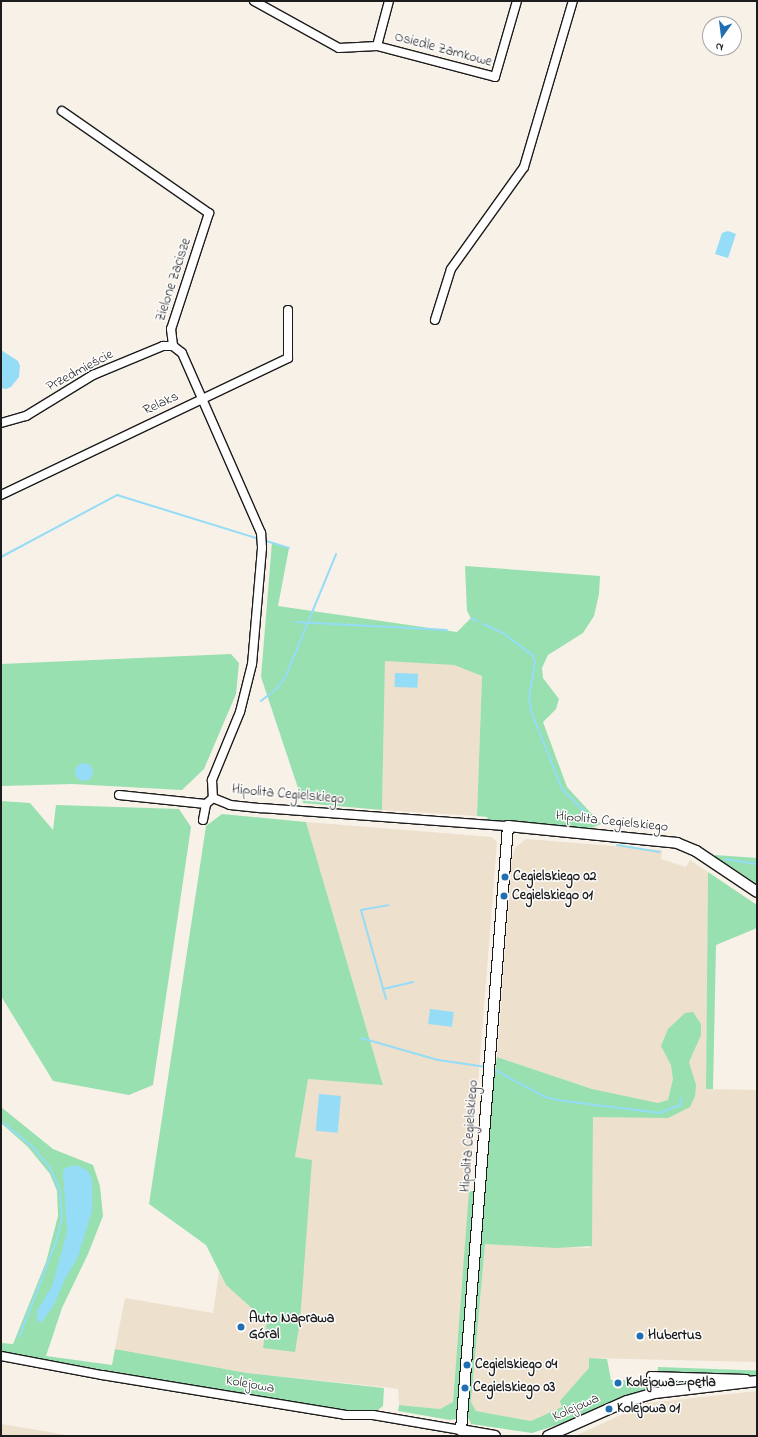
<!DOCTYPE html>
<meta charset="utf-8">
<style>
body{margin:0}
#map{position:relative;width:758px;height:1437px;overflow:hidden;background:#f7f1e8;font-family:"Indie Flower",sans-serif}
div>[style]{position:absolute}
.built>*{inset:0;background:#ede0cc}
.green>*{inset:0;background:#98e0af;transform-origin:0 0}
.water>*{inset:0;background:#95dcf7;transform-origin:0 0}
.round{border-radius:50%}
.stream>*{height:2px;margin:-1px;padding:0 1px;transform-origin:1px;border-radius:1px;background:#95dcf7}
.roads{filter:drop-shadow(1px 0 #1c1c1c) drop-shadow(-1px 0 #1c1c1c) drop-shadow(0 1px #1c1c1c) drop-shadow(0 -1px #1c1c1c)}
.minor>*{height:8px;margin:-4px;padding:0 4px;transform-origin:4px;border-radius:4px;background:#fff}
.tertiary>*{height:10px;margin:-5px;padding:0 5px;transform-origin:5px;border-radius:5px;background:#fff}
.dots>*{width:11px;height:11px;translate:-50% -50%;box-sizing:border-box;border:2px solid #fff;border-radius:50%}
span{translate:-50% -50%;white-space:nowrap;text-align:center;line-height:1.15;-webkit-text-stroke:3px #fff;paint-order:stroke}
.street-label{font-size:14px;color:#1c1c1c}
.poi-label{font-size:14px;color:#1c1c1c;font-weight:700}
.left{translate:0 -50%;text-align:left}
.frame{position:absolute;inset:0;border:2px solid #1c1c1c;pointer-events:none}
.north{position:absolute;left:702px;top:16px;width:40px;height:40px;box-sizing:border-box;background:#fff;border:1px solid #a4a4a4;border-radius:50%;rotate:194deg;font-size:11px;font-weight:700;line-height:16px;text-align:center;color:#1c1c1c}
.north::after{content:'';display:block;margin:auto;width:14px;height:18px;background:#1f6fb2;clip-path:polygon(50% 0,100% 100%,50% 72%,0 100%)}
</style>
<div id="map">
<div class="built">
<i style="clip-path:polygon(385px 660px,454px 665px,482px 676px,477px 816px,382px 810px)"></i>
<i style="clip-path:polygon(306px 822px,492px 837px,497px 842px,453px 1402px,440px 1409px,399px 1405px,398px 1389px,393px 1388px,247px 1373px,115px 1349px,125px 1298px,213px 1313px,219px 1272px,226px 1285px,267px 1322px,312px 1160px,295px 1157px,308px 1079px,383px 1084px)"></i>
<i style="clip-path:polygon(526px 839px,662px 850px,661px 859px,686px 867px,690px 860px,708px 872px,706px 1089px,757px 1090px,757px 1362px,589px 1358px,589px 1368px,562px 1407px,531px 1421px,476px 1411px,471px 1402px,485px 1244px,589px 1248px,592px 1223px,593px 1117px,592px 1089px,497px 1057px,512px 859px,515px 848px)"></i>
<i style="clip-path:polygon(757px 1391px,757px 1436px,575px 1436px,647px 1403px)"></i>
<i style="clip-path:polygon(1px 1424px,73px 1436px,1px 1436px)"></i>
</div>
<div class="green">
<i style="clip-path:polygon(272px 542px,289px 548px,278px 606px,457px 632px,471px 618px,467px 611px,465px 566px,600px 576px,599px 594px,594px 616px,583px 633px,548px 655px,542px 668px,543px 678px,559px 699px,556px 709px,543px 722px,567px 787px,601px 824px,589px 829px,488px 820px,487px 817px,477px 816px,482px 676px,454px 665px,385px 661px,382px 810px,303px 803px,261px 677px)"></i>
<i style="clip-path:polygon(231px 654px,239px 663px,236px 694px,204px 769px,182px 790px,72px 784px,2px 786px,1px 664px)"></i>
<i style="clip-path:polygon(1px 801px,30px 803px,53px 830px,56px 805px,179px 809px,191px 827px,153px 1085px,129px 1095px,53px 1081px,1px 996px)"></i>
<i style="clip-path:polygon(222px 814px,306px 822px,383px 1085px,308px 1079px,295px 1157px,312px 1160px,300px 1321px,295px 1352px,263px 1348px,267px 1322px,226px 1285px,206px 1245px,149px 1204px,206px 826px)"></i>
<i style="clip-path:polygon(715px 855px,757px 858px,757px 884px,730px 866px,715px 859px)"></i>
<i style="clip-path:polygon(708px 872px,757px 905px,757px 928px,716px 945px,713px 1089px,706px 1089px)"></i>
<i style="clip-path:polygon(693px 1012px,701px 1024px,701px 1035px,689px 1062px,696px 1085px,695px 1096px,690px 1107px,668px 1118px,593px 1117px,592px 1246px,556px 1248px,485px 1244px,471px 1402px,476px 1411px,531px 1421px,562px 1407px,560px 1401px,589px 1368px,589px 1358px,607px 1359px,611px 1380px,713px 1381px,639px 1391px,560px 1424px,532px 1433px,471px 1424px,466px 1413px,492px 1069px,495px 1070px,497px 1057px,592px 1089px,658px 1103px,668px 1100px,673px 1079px,671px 1065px,661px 1046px,668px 1029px,685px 1013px)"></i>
<i style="clip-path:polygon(1px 1107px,53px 1149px,93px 1165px,100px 1186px,103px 1216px,88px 1254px,62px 1308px,46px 1356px,112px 1365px,115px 1349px,247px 1373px,384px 1388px,383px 1406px,378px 1410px,347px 1412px,1px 1352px,1px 1343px,13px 1344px,46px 1262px,58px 1216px,57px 1191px,50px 1174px,28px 1147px,1px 1123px)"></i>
<i style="clip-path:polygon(469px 1191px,477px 1191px,460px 1414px,457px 1413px,456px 1419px,450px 1420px,398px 1411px,399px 1405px,440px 1409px,453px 1402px)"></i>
<i style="left:658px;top:1367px;width:99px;height:6px;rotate:2deg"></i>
</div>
<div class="water">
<i style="clip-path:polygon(728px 231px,736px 234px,728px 258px,715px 254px,722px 233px)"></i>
<i style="clip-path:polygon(1px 350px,18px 361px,20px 366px,19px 377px,11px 387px,6px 389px,1px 388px)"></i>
<i style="left:395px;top:673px;width:23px;height:14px;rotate:2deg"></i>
<i class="round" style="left:75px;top:763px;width:18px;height:18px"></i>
<i style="left:430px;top:1009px;width:24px;height:15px;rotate:7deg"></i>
<i style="left:319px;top:1094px;width:22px;height:37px;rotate:5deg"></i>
<i style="clip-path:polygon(76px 1165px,88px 1171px,92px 1180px,92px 1211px,78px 1257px,65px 1279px,54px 1305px,41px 1323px,37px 1320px,37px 1311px,52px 1286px,67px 1232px,63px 1172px,65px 1168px)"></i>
</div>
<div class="stream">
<i style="left:263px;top:540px;width:27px;rotate:17deg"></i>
<i style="left:1px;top:557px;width:132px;rotate:-28.1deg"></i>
<i style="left:117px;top:495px;width:149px;rotate:17.2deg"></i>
<i style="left:471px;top:618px;width:7px;rotate:27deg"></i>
<i style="left:296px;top:622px;width:151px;rotate:3deg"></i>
<i style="left:483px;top:624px;width:22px;rotate:24deg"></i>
<i style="left:503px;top:633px;width:38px;rotate:37deg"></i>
<i style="left:533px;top:656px;width:7px;rotate:74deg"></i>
<i style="left:535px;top:663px;width:35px;rotate:100deg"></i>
<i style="left:529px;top:697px;width:14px;rotate:82deg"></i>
<i style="left:531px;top:711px;width:84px;rotate:68.3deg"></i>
<i style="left:562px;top:789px;width:48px;rotate:45deg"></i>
<i style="left:261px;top:701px;width:22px;rotate:-39deg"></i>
<i style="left:278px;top:687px;width:11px;rotate:-52deg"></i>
<i style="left:285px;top:678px;width:134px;rotate:-67.6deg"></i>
<i style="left:617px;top:845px;width:43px;rotate:9.5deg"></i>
<i style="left:725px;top:859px;width:32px;rotate:9deg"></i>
<i style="left:383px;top:989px;width:31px;rotate:-13deg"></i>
<i style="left:386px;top:999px;width:92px;rotate:-105.7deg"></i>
<i style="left:361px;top:910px;width:28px;rotate:-10deg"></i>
<i style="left:361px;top:1038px;width:80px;rotate:15.9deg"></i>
<i style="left:438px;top:1060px;width:49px;rotate:8.3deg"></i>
<i style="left:493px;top:1069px;width:59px;rotate:28.3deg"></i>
<i style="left:545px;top:1097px;width:19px;rotate:12deg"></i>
<i style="left:564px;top:1101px;width:97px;rotate:7.1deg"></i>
<i style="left:660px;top:1113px;width:22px;rotate:-22deg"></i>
<i style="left:680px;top:1105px;width:7px;rotate:-82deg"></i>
<i style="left:1px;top:1121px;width:38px;rotate:39deg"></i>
<i style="left:31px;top:1145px;width:30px;rotate:50deg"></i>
<i style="left:50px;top:1168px;width:24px;rotate:66deg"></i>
<i style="left:60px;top:1190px;width:27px;rotate:86deg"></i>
<i style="left:62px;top:1217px;width:26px;rotate:103deg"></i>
<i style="left:56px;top:1242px;width:102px;rotate:111.3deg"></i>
</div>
<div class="roads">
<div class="minor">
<i style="left:254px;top:1px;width:97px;rotate:28.9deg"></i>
<i style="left:339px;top:48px;width:38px;rotate:-3deg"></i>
<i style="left:377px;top:46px;width:47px;rotate:-75.1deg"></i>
<i style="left:377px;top:46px;width:122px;rotate:14.7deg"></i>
<i style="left:495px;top:77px;width:79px;rotate:-73.9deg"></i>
<i style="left:62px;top:111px;width:179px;rotate:34.8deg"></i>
<i style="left:209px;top:213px;width:122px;rotate:108.1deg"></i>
<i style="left:171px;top:329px;width:17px;rotate:83deg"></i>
<i style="left:173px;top:346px;width:11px;rotate:38deg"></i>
<i style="left:182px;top:353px;width:197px;rotate:66.3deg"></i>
<i style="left:261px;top:533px;width:15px;rotate:86deg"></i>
<i style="left:262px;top:548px;width:116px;rotate:94.9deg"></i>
<i style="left:252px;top:664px;width:49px;rotate:104deg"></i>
<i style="left:240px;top:712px;width:74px;rotate:112.4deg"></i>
<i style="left:212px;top:780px;width:18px;rotate:87deg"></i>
<i style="left:213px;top:798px;width:18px;rotate:22deg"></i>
<i style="left:230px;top:805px;width:31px;rotate:6deg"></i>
<i style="left:261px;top:808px;width:248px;rotate:4.2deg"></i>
<i style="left:435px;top:320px;width:53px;rotate:-72.6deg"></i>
<i style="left:451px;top:269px;width:125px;rotate:-54.4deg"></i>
<i style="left:524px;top:167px;width:173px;rotate:-73.6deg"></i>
<i style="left:1px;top:423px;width:26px;rotate:-16deg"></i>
<i style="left:26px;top:416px;width:79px;rotate:-31.5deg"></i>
<i style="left:93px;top:375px;width:76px;rotate:-22.5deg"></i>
<i style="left:163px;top:346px;width:10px"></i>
<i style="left:1px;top:495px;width:318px;rotate:-25.5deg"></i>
<i style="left:288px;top:358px;width:48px;rotate:-90deg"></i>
<i style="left:119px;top:795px;width:87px;rotate:5.9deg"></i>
<i style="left:206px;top:804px;width:9px;rotate:-41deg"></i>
<i style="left:203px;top:820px;width:16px;rotate:-79deg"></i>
<i style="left:1px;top:1356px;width:103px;rotate:10.7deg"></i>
<i style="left:102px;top:1375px;width:246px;rotate:9.3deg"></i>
<i style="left:345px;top:1415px;width:28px"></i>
<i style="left:373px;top:1415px;width:89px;rotate:9.7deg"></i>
<i style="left:651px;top:1376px;width:95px;rotate:1.8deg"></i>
</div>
<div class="tertiary">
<i style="left:495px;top:1436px;width:35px;rotate:-170deg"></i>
<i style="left:461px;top:1430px;width:606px;rotate:-85.55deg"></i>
<i style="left:508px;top:826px;width:170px;rotate:5.7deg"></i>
<i style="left:677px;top:843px;width:21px;rotate:23deg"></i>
<i style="left:696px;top:851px;width:73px;rotate:33.9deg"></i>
<i style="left:548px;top:1436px;width:86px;rotate:-23.9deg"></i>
<i style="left:627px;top:1401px;width:29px;rotate:-16deg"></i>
<i style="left:655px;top:1393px;width:103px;rotate:-6.7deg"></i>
</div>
</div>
<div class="dots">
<i style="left:505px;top:877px;background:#1f6fb2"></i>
<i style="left:504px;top:896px;background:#1f6fb2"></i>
<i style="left:241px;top:1327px;background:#1f6fb2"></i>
<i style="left:640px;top:1336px;background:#1f6fb2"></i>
<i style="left:467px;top:1365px;background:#1f6fb2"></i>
<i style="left:618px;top:1383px;background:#1f6fb2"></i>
<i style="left:465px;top:1388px;background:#1f6fb2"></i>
<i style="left:609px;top:1409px;background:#1f6fb2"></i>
</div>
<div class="street-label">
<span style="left:443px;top:50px;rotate:15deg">Osiedle Zamkowe</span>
<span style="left:174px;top:280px;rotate:-72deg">Zielone Zacisze</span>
<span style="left:80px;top:371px;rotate:-28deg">Przedmieście</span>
<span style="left:161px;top:404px;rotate:-25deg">Relaks</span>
<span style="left:288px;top:795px;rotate:5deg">Hipolita Cegielskiego</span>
<span style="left:612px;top:822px;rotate:6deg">Hipolita Cegielskiego</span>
<span style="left:470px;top:1136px;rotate:-86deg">Hipolita Cegielskiego</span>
<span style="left:250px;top:1385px;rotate:10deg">Kolejowa</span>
<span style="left:576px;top:1408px;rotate:-24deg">Kolejowa</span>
</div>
<div class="poi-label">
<span class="left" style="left:513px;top:877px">Cegielskiego 02</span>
<span class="left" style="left:512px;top:896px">Cegielskiego 01</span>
<span class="left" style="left:249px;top:1327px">Auto Naprawa<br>Góral</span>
<span class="left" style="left:648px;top:1336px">Hubertus</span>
<span class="left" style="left:475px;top:1365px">Cegielskiego 04</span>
<span class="left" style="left:626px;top:1383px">Kolejowa - pętla</span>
<span class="left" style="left:473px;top:1388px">Cegielskiego 03</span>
<span class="left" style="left:617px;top:1409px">Kolejowa 01</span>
</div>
<div class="frame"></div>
<div class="north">N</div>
</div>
